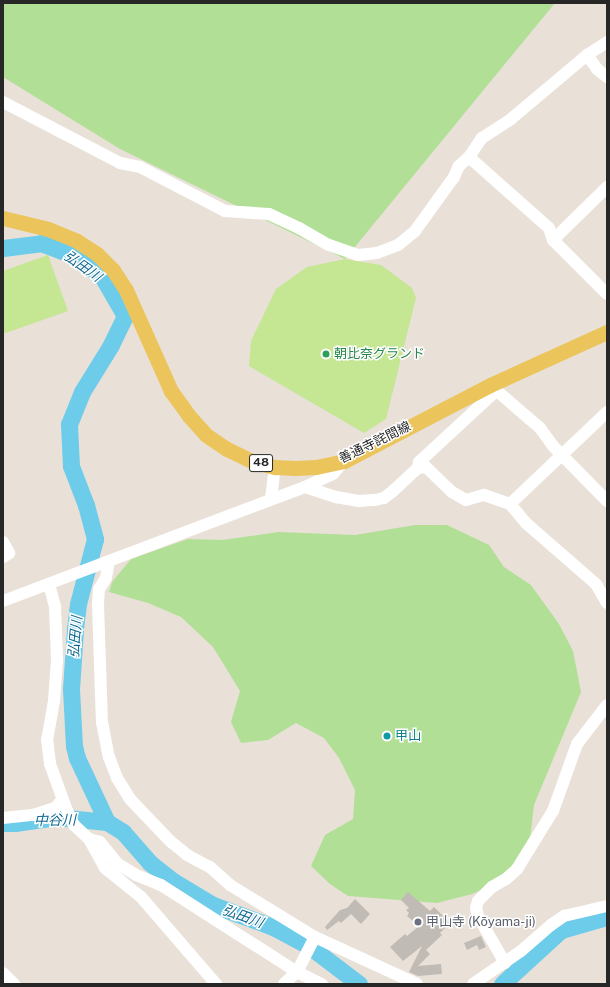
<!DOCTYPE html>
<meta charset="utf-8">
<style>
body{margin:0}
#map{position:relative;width:610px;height:987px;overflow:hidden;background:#e9e1d8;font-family:"Public Sans","Noto Sans JP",sans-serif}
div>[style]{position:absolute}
.green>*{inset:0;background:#b1df96}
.pitch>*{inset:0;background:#c5e692}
.river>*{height:17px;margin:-8.5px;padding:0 8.5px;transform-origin:8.5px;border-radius:8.5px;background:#6dcce9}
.building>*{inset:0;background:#c1bbb5}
.minor>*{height:12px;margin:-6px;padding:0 6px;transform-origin:6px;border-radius:6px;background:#fff}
.major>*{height:15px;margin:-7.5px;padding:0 7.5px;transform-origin:7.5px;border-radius:7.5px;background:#ebc55c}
.dots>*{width:11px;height:11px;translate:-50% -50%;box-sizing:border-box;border:2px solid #fff;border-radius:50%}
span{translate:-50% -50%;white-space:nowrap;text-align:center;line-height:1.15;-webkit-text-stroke:3px #fff;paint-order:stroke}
.shield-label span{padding:1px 3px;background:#fff;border:1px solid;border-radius:3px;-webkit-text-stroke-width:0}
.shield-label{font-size:12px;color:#272727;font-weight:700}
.leisure-label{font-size:13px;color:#27864d}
.left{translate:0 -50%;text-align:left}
.street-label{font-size:13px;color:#272727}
.culture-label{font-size:13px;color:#0d838f}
.worship-label{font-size:13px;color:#5b616d}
.water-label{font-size:14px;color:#126890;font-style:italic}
.frame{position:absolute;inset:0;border:4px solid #272727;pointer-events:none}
</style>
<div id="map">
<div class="green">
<i style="clip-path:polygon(3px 3px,555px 3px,345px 259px,120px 149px,3px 77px)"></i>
<i style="clip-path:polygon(415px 525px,447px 525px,489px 545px,504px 567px,531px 585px,559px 624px,573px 651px,581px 692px,534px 805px,530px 840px,518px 867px,501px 881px,472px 894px,437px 903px,348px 896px,330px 884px,311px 866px,325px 835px,353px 819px,355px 790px,339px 758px,324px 738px,296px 723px,268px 740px,241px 743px,231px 722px,240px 691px,213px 647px,181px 617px,148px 603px,109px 592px,112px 582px,131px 559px,188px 539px,222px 540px,279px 532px,355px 535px)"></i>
</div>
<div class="pitch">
<i style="clip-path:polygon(48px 255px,68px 311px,3px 334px,3px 271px)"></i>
<i style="clip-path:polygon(345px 259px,381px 265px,412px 288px,416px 298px,386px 419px,364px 433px,249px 366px,251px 341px,276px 289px,307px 267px)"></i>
</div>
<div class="river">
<i style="left:3px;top:248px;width:38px;rotate:-7deg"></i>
<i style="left:41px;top:243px;width:31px;rotate:21deg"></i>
<i style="left:70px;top:254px;width:39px;rotate:35deg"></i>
<i style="left:102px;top:276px;width:46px;rotate:60.1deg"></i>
<i style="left:125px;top:316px;width:32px;rotate:116deg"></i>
<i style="left:111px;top:345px;width:55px;rotate:121.7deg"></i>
<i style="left:82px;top:392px;width:35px;rotate:112deg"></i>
<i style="left:69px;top:424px;width:42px;rotate:87.3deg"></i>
<i style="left:71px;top:466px;width:42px;rotate:69deg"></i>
<i style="left:86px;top:505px;width:35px;rotate:75deg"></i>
<i style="left:95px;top:539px;width:67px;rotate:104.7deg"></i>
<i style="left:78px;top:604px;width:26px;rotate:97deg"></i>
<i style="left:75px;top:630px;width:59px;rotate:93.9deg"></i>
<i style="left:71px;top:689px;width:57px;rotate:87deg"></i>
<i style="left:74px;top:746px;width:12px;rotate:76deg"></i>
<i style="left:77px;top:758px;width:71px;rotate:64.9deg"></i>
<i style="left:107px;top:822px;width:19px;rotate:32deg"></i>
<i style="left:123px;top:832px;width:41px;rotate:48.9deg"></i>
<i style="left:150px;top:863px;width:29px;rotate:38deg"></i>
<i style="left:173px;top:881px;width:47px;rotate:31deg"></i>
<i style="left:213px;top:905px;width:64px;rotate:20.1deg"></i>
<i style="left:273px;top:927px;width:41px;rotate:27.8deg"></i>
<i style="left:309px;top:946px;width:63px;rotate:37.2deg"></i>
<i style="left:3px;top:823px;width:12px"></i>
<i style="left:15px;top:823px;width:42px;rotate:-8.1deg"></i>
<i style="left:57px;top:817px;width:50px;rotate:5.7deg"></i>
<i style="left:502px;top:984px;width:80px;rotate:-42.5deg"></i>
<i style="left:561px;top:930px;width:48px;rotate:-15.8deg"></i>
</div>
<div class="building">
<i style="clip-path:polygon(408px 892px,430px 911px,434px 907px,450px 923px,440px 933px,442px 935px,426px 950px,430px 954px,418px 966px,441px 964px,442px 974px,418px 976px,409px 972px,422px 946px,403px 961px,390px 947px,405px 934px,407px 936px,419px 926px,407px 916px,409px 913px,406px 910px,409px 908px,401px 900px)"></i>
<i style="clip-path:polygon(355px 899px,370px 914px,361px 924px,351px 914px,341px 923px,339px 921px,327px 930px,325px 927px,340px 910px,347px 908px)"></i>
<i style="clip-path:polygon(481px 936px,486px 947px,479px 950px,477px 945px,467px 950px,464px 943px)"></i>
</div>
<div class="minor">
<i style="left:587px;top:55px;width:17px;rotate:54deg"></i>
<i style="left:597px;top:69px;width:13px;rotate:39deg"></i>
<i style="left:3px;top:102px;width:132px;rotate:27.5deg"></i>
<i style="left:120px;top:163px;width:20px;rotate:11deg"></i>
<i style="left:140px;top:167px;width:96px;rotate:27.4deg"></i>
<i style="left:225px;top:211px;width:44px;rotate:3.9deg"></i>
<i style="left:269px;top:214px;width:33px;rotate:25deg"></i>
<i style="left:299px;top:228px;width:34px;rotate:30deg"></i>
<i style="left:329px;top:245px;width:31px;rotate:19deg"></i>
<i style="left:358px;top:255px;width:19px;rotate:-6deg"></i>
<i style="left:377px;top:253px;width:22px;rotate:-21deg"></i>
<i style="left:398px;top:245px;width:22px;rotate:-39deg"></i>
<i style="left:415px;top:231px;width:67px;rotate:-54.2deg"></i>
<i style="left:454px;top:177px;width:12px;rotate:-66deg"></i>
<i style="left:459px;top:166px;width:13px;rotate:-42deg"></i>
<i style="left:469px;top:157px;width:23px;rotate:-56deg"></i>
<i style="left:482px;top:138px;width:35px;rotate:-33deg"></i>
<i style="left:511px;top:119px;width:99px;rotate:-40.1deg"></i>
<i style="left:587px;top:55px;width:24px;rotate:-33deg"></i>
<i style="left:469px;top:157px;width:107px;rotate:41.6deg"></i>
<i style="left:549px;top:228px;width:13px;rotate:72deg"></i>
<i style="left:553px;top:240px;width:76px;rotate:45deg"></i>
<i style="left:553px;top:240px;width:76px;rotate:-44.5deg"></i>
<i style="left:490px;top:385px;width:66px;rotate:40.7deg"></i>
<i style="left:540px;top:428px;width:22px;rotate:54deg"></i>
<i style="left:553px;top:446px;width:77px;rotate:45.5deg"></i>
<i style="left:418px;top:468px;width:6px;rotate:-81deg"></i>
<i style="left:419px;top:462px;width:106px;rotate:-42.7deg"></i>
<i style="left:305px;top:487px;width:33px;rotate:18deg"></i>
<i style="left:336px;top:497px;width:23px;rotate:10deg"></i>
<i style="left:359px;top:501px;width:16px;rotate:-4deg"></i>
<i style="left:375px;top:500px;width:9px;rotate:-13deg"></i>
<i style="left:384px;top:498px;width:11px;rotate:-38deg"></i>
<i style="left:393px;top:491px;width:34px;rotate:-43deg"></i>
<i style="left:418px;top:468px;width:8px;rotate:-7deg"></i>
<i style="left:426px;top:467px;width:36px;rotate:44deg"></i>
<i style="left:452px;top:492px;width:16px;rotate:30deg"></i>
<i style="left:466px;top:500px;width:19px;rotate:-16deg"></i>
<i style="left:484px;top:495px;width:28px;rotate:19deg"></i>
<i style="left:510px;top:504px;width:26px;rotate:50deg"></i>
<i style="left:527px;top:524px;width:91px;rotate:41deg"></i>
<i style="left:596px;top:584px;width:22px;rotate:60deg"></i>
<i style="left:271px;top:499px;width:32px;rotate:-83deg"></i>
<i style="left:510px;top:504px;width:134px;rotate:-43.5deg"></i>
<i style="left:3px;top:542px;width:13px;rotate:61deg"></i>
<i style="left:9px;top:553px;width:7px;rotate:146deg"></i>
<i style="left:109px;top:562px;width:16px;rotate:101deg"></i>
<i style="left:106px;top:578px;width:13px;rotate:122deg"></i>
<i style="left:99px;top:589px;width:15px;rotate:94deg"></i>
<i style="left:98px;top:604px;width:118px;rotate:88.1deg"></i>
<i style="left:102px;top:722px;width:36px;rotate:79deg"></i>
<i style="left:109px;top:757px;width:22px;rotate:69deg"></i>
<i style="left:117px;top:778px;width:25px;rotate:58deg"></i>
<i style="left:130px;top:799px;width:58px;rotate:46.4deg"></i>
<i style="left:170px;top:841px;width:22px;rotate:39deg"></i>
<i style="left:187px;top:855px;width:26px;rotate:28deg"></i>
<i style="left:210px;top:867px;width:27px;rotate:42deg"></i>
<i style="left:230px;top:885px;width:100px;rotate:31.5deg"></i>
<i style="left:315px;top:937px;width:112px;rotate:24.7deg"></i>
<i style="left:49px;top:584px;width:24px;rotate:75deg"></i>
<i style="left:55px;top:607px;width:53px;rotate:87.8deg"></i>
<i style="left:57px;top:660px;width:41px;rotate:94.2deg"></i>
<i style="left:54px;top:701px;width:39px;rotate:100deg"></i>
<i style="left:47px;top:739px;width:25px;rotate:83deg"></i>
<i style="left:50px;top:764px;width:47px;rotate:70deg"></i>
<i style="left:66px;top:808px;width:19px;rotate:65deg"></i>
<i style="left:74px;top:825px;width:21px;rotate:43deg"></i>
<i style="left:89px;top:839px;width:33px;rotate:61deg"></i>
<i style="left:105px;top:868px;width:46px;rotate:38.9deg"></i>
<i style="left:141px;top:897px;width:115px;rotate:49.2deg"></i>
<i style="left:3px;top:601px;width:323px;rotate:-20.7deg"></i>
<i style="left:305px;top:487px;width:31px;rotate:-25deg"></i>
<i style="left:333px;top:474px;width:17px;rotate:-50deg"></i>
<i style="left:3px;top:818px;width:30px;rotate:-6deg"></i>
<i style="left:33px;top:815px;width:23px;rotate:-18deg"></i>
<i style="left:55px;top:808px;width:11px;rotate:-49deg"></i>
<i style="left:89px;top:839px;width:11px;rotate:15deg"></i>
<i style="left:100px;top:842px;width:28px;rotate:51deg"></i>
<i style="left:118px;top:864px;width:21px;rotate:31deg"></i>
<i style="left:136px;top:875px;width:27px;rotate:22deg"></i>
<i style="left:161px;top:885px;width:161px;rotate:32.6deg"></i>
<i style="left:297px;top:972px;width:28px;rotate:26deg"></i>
<i style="left:505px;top:963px;width:54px;rotate:-119.9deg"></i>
<i style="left:478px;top:916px;width:8px;rotate:-104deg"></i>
<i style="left:476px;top:908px;width:7px;rotate:-74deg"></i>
<i style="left:478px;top:901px;width:20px;rotate:-45deg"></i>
<i style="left:492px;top:887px;width:16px;rotate:-30deg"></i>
<i style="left:506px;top:879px;width:15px;rotate:-42deg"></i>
<i style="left:517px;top:869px;width:68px;rotate:-58.2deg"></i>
<i style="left:553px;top:811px;width:71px;rotate:-70.3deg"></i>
<i style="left:577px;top:744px;width:49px;rotate:-52.4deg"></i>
<i style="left:3px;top:973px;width:16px;rotate:45deg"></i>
<i style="left:284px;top:984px;width:18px;rotate:-43deg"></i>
<i style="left:297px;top:972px;width:39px;rotate:-63deg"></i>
<i style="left:473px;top:984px;width:58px;rotate:-34.5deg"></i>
<i style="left:521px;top:951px;width:40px;rotate:-41deg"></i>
<i style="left:551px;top:925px;width:16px;rotate:-35deg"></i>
<i style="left:564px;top:916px;width:44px;rotate:-13.1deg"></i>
</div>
<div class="major">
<i style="left:3px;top:218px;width:46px;rotate:13.7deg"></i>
<i style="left:48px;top:229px;width:31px;rotate:22deg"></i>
<i style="left:77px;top:241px;width:24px;rotate:33deg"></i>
<i style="left:97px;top:254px;width:23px;rotate:45deg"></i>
<i style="left:113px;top:270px;width:24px;rotate:57deg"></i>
<i style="left:126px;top:290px;width:111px;rotate:66deg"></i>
<i style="left:171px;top:391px;width:31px;rotate:54deg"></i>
<i style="left:189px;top:416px;width:25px;rotate:48deg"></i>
<i style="left:206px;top:435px;width:25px;rotate:34deg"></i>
<i style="left:227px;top:449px;width:28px;rotate:26deg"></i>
<i style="left:252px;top:461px;width:24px;rotate:15deg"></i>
<i style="left:275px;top:467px;width:20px;rotate:3deg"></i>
<i style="left:295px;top:468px;width:21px;rotate:-3deg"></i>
<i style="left:316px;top:467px;width:29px;rotate:-12deg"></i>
<i style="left:344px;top:461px;width:165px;rotate:-27.5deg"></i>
<i style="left:490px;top:385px;width:128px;rotate:-24.4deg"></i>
</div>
<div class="dots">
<i style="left:326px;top:354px;background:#2e9e5b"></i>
<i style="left:387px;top:736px;background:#0f9aa8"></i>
<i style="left:418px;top:922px;background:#6b7280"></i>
</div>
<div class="shield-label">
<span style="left:261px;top:463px">48</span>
</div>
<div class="leisure-label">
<span class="left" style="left:334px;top:354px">朝比奈グランド</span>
</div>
<div class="street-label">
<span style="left:375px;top:443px;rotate:-26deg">善通寺詫間線</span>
</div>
<div class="culture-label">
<span class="left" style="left:395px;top:736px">甲山</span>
</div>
<div class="worship-label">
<span class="left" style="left:426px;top:922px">甲山寺 (Kōyama-ji)</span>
</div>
<div class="water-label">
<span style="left:83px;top:266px;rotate:36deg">弘田川</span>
<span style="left:75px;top:637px;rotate:-85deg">弘田川</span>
<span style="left:55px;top:820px;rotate:-1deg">中谷川</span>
<span style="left:243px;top:916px;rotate:20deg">弘田川</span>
</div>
<div class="frame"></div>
</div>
